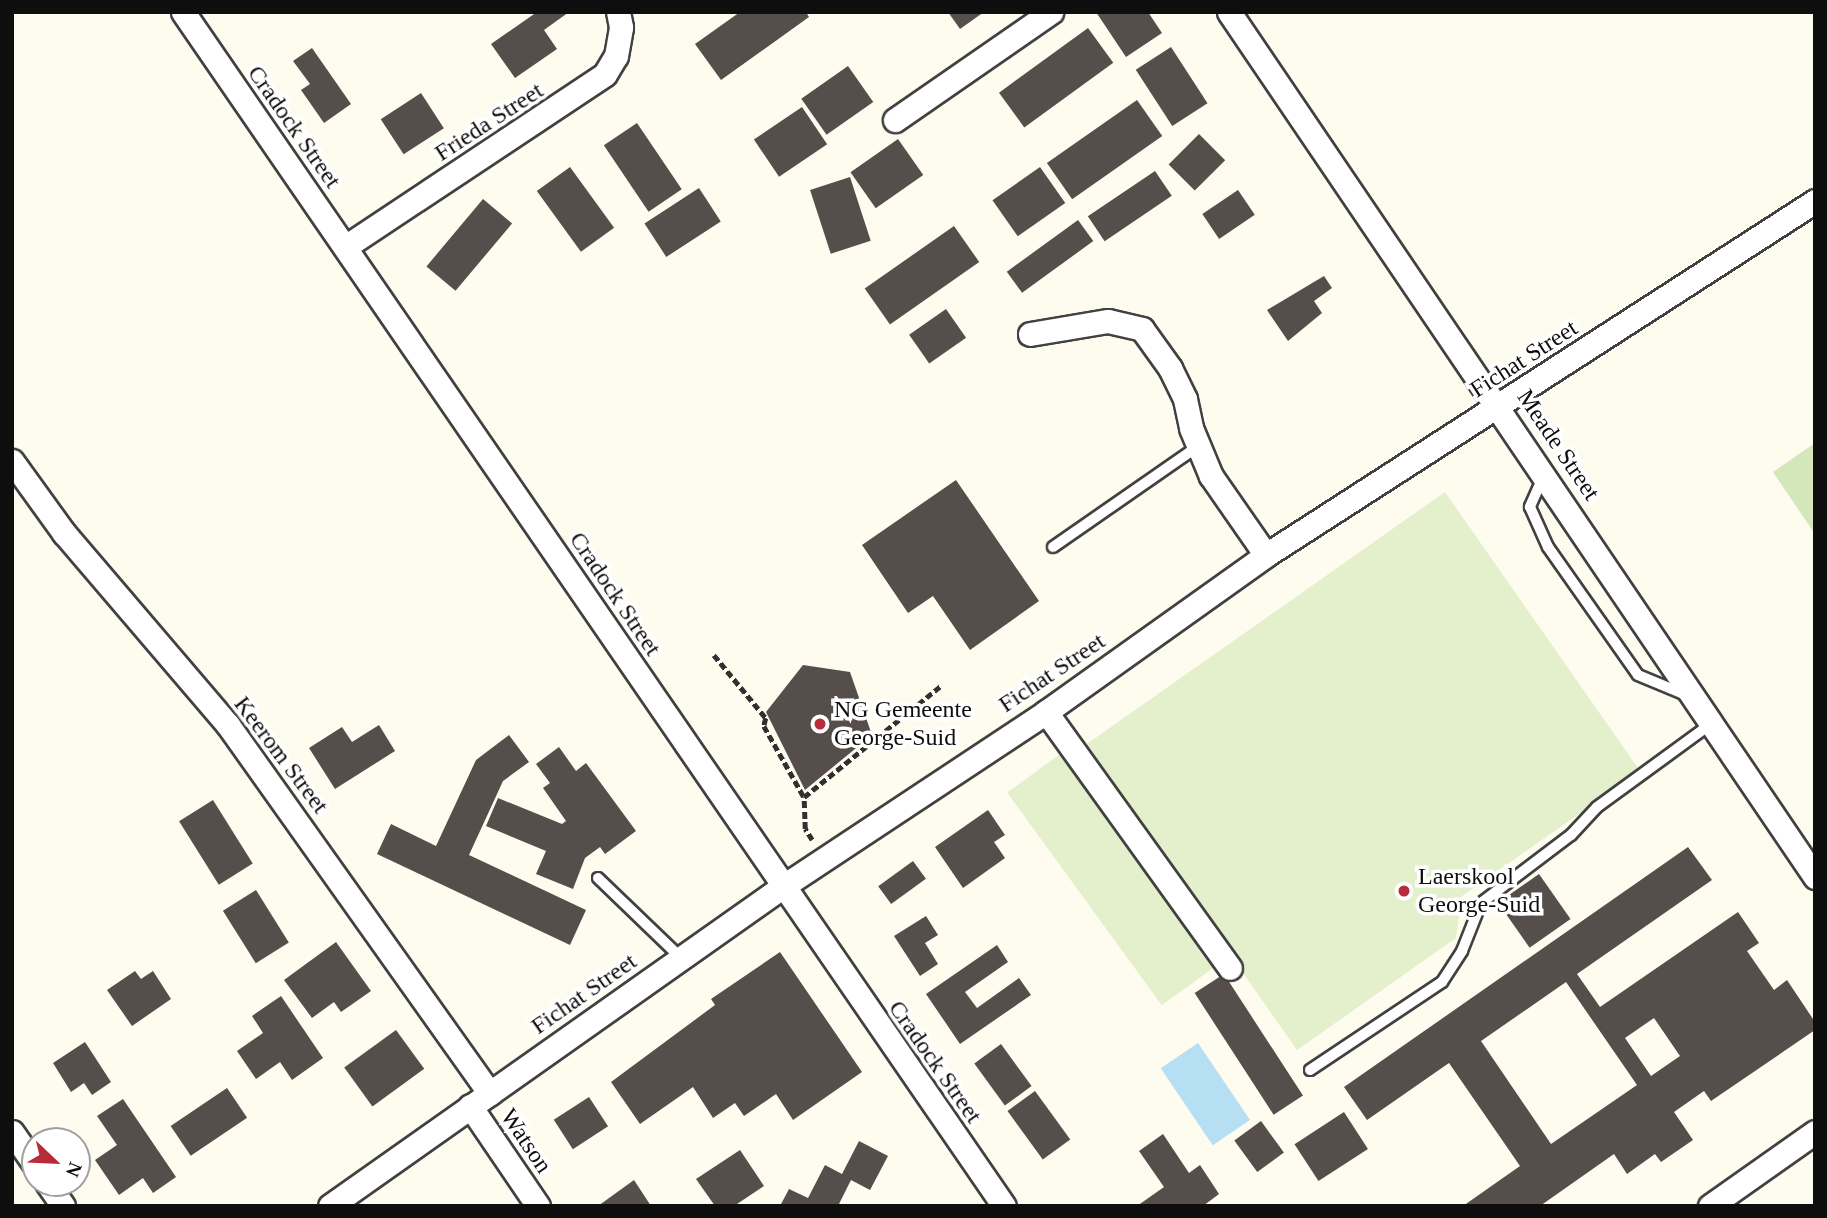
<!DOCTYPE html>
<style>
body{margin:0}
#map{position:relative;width:1827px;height:1218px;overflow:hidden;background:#fefbef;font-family:"Times New Roman",serif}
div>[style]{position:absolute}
.green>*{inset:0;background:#d3e7ba}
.pitch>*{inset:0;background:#e4efcb;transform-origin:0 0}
.water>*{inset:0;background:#b6dff3;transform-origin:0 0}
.building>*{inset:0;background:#564e4a;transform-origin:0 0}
.path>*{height:4.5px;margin-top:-2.25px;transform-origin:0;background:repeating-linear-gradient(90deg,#303030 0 7px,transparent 0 10.5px)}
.roads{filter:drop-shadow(2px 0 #414141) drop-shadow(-2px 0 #414141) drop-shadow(0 2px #414141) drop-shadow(0 -2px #414141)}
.lane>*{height:10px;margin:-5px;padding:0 5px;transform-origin:5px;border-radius:5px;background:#fff}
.street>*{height:23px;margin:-11.5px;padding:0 11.5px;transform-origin:11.5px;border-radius:11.5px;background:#fff}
.dots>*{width:19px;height:19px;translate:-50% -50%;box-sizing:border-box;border:4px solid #fff;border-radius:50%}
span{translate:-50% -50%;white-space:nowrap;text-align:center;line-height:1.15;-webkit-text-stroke:7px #fff;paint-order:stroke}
.street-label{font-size:24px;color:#0e0e0e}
.poi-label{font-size:24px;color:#0e0e0e}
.left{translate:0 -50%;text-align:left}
.frame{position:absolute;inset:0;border:14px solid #0e0e0e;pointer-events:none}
.north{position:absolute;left:21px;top:1127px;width:70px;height:70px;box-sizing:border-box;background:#fff;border:2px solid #9f9f9f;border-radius:50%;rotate:113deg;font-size:19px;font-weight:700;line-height:28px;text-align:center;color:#0e0e0e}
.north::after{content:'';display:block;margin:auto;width:24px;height:32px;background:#b72c38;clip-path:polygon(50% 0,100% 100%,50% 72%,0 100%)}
</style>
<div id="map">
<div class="green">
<i style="clip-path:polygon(1815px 443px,1815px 534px,1773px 472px)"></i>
</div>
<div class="pitch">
<i style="clip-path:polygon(1445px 492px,1640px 771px,1462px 896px,1456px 938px,1297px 1050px,1084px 746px)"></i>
<i style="left:1063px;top:752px;width:263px;height:69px;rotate:54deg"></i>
</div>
<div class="water">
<i style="left:1198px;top:1043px;width:93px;height:45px;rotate:56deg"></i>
</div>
<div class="building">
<i style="clip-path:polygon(537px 12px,569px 12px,544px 30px,557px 49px,515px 78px,491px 44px)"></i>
<i style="clip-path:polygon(740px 12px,806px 12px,809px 17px,721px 80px,695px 44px)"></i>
<i style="clip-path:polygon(948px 12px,984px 12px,960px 29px)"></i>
<i style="clip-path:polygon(1096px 12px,1148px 12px,1162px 33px,1126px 57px)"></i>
<i style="left:1088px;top:28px;width:43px;height:110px;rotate:54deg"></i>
<i style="left:1171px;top:47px;width:67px;height:42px;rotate:57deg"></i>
<i style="clip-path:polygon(312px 48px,351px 104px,324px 123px,301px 90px,310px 84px,293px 61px)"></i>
<i style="left:848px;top:66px;width:44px;height:57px;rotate:55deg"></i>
<i style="left:421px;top:93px;width:42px;height:48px;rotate:57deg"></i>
<i style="left:1137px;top:100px;width:44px;height:110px;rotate:55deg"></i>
<i style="left:802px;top:107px;width:45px;height:58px;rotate:56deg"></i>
<i style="left:637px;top:123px;width:80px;height:40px;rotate:56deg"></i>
<i style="left:1199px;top:134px;width:37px;height:43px;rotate:45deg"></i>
<i style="left:898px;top:139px;width:44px;height:58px;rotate:55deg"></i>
<i style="left:570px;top:167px;width:75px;height:41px;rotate:54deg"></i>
<i style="left:1040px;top:167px;width:44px;height:58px;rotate:55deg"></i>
<i style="left:1155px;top:171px;width:30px;height:81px;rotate:56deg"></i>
<i style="left:850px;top:177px;width:67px;height:42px;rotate:72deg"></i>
<i style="left:699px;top:188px;width:40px;height:65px;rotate:57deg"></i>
<i style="left:1238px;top:190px;width:30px;height:43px;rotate:56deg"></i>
<i style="left:483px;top:199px;width:38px;height:88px;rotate:40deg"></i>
<i style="left:1078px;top:220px;width:26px;height:88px;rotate:54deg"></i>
<i style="left:954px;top:226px;width:44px;height:109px;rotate:55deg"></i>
<i style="clip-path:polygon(1324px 276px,1332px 288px,1314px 301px,1322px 313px,1288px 341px,1267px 310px)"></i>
<i style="left:946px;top:309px;width:35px;height:45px;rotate:55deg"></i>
<i style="clip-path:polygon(956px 480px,1039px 601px,970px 650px,933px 596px,908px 613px,862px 545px)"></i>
<i style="clip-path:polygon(803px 665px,850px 672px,872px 735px,805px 790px,766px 712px)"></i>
<i style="clip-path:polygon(379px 725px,395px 751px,335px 789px,309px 748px,342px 727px,352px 742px)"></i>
<i style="clip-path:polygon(509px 735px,529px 762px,503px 781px,469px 855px,586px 910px,570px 945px,377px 854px,391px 824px,436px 846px,476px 760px)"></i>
<i style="clip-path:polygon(559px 747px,576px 771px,586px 763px,636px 831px,605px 854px,600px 847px,585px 858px,573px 889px,536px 874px,546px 851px,486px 826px,498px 798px,562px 824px,566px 821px,543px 788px,550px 783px,536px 764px)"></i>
<i style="left:213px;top:800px;width:75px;height:40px;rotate:58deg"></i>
<i style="clip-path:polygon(988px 810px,1005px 835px,994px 842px,1005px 858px,963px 888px,935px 847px)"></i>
<i style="clip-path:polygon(evenodd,1688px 847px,1712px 880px,1577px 974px,1600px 1007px,1738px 912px,1759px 943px,1747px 951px,1774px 990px,1787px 980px,1815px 1022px,1815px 1030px,1711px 1101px,1704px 1091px,1674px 1112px,1693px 1140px,1661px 1162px,1655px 1154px,1627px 1174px,1614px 1154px,1540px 1206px,1463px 1206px,1520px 1166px,1449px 1063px,1367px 1120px,1344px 1087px,1688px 847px,1566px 982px,1637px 1085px,1551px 1144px,1481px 1041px,1566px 982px,1688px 847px,1654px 1018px,1680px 1056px,1651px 1076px,1625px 1038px,1654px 1018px)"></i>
<i style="left:913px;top:861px;width:22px;height:43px;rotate:54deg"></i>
<i style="left:1539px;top:874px;width:55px;height:50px;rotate:55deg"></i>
<i style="left:256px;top:890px;width:62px;height:39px;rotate:58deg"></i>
<i style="clip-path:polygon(926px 916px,938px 935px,925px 943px,938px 964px,920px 976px,894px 936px)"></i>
<i style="clip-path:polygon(336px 942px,371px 991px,341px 1012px,334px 1002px,312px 1018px,284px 980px)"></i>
<i style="clip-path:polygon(997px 945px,1008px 962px,965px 992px,977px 1008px,1019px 978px,1031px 995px,960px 1044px,926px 994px)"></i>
<i style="clip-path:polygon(780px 952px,862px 1072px,793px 1120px,776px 1094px,744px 1116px,735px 1103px,713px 1118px,693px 1087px,640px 1124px,611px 1082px,715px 1005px,711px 999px)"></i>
<i style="clip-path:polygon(135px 971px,141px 979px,153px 971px,171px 999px,132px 1026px,107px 990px)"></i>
<i style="left:1224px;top:974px;width:145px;height:35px;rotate:57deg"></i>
<i style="clip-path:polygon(281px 996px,323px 1058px,292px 1080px,280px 1062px,256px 1079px,237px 1051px,263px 1033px,252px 1016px)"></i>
<i style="left:396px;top:1030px;width:48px;height:64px;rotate:54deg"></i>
<i style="clip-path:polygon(85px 1042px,111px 1082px,92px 1095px,84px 1083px,71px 1092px,53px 1063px)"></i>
<i style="left:1001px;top:1044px;width:52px;height:33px;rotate:54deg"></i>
<i style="left:227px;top:1088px;width:36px;height:68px;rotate:56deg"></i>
<i style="left:1035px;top:1091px;width:60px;height:34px;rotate:54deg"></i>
<i style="left:589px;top:1097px;width:35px;height:42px;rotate:57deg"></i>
<i style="clip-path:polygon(123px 1099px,176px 1177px,153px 1193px,143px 1178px,119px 1195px,95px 1160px,117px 1145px,97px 1116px)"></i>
<i style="left:1344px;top:1112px;width:44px;height:59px;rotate:57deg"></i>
<i style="left:1261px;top:1121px;width:39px;height:33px;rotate:54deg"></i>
<i style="clip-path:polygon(1163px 1134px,1189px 1173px,1200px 1165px,1219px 1194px,1203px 1206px,1137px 1206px,1164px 1187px,1139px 1151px)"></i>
<i style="clip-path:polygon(859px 1141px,888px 1156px,870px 1190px,851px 1180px,838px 1206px,780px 1206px,789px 1189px,808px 1198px,825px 1165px,842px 1174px)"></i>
<i style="clip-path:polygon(740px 1150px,764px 1186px,734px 1206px,715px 1206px,696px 1179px)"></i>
<i style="clip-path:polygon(634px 1180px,651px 1206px,598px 1206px)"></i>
</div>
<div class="path">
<i style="left:714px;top:655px;width:82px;rotate:50.5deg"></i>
<i style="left:766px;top:718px;width:8px;rotate:104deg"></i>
<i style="left:764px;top:726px;width:81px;rotate:60.6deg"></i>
<i style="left:812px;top:840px;width:13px;rotate:-122deg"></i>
<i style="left:805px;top:829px;width:32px;rotate:-92deg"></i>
<i style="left:804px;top:797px;width:178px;rotate:-39.1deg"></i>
</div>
<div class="roads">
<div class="lane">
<i style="left:1544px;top:475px;width:35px;rotate:114deg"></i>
<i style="left:1530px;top:507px;width:44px;rotate:65.8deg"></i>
<i style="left:1548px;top:547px;width:156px;rotate:54.9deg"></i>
<i style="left:1638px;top:675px;width:52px;rotate:22.6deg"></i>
<i style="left:1053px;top:547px;width:175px;rotate:-34.8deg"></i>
<i style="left:598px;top:878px;width:115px;rotate:43.9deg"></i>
<i style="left:1310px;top:1070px;width:159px;rotate:-33.7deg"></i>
<i style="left:1442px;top:982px;width:37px;rotate:-57deg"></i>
<i style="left:1462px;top:951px;width:52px;rotate:-68.4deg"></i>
<i style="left:1481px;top:903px;width:113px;rotate:-37.1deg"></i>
<i style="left:1571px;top:835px;width:38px;rotate:-47deg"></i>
<i style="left:1597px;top:807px;width:142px;rotate:-36.1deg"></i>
</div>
<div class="street">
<i style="left:183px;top:12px;width:1449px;rotate:55.49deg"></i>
<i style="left:1229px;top:12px;width:1045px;rotate:55.88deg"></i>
<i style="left:895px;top:120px;width:190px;rotate:-34.7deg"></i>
<i style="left:345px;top:247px;width:312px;rotate:-33.6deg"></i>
<i style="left:605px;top:74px;width:21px;rotate:-59deg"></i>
<i style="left:616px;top:56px;width:29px;rotate:-80deg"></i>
<i style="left:621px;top:27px;width:15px;rotate:-101deg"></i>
<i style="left:1030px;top:334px;width:79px;rotate:-9.5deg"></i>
<i style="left:1108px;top:321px;width:35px;rotate:13deg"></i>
<i style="left:1142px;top:329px;width:48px;rotate:54.3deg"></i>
<i style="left:1170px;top:368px;width:34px;rotate:64deg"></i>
<i style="left:1185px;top:399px;width:30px;rotate:78deg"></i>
<i style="left:1191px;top:428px;width:52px;rotate:67.4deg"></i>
<i style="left:1211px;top:476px;width:96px;rotate:55.2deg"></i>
<i style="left:12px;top:461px;width:89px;rotate:54.2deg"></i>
<i style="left:64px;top:533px;width:253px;rotate:49.5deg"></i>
<i style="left:228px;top:725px;width:452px;rotate:54.6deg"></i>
<i style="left:1046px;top:712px;width:315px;rotate:54.3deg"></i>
<i style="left:470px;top:1106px;width:121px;rotate:55.8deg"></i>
<i style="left:12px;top:1132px;width:40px;rotate:55.1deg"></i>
<i style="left:47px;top:1183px;width:28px;rotate:55deg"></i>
<i style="left:330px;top:1206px;width:553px;rotate:-35.21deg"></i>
<i style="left:782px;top:887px;width:317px;rotate:-33.5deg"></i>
<i style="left:1046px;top:712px;width:270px;rotate:-35.5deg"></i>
<i style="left:1266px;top:555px;width:653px;rotate:-32.81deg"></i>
<i style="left:1710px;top:1206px;width:128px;rotate:-35.2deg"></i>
</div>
</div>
<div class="dots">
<i style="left:820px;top:724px;background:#b72c38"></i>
<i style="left:1404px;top:891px;background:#b72c38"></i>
</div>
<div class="street-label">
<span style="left:489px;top:122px;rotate:-33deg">Frieda Street</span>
<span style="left:294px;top:127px;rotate:55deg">Cradock Street</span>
<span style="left:1524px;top:359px;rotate:-33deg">Fichat Street</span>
<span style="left:1558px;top:445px;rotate:56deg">Meade Street</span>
<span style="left:615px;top:594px;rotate:56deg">Cradock Street</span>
<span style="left:1052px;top:673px;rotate:-34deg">Fichat Street</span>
<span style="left:281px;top:755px;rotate:53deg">Keerom Street</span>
<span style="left:584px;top:994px;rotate:-35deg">Fichat Street</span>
<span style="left:935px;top:1062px;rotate:55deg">Cradock Street</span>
<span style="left:526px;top:1141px;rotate:56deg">Watson</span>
</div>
<div class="poi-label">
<span class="left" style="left:834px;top:724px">NG Gemeente<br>George-Suid</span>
<span class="left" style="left:1418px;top:891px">Laerskool<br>George-Suid</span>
</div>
<div class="frame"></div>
<div class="north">N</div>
</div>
